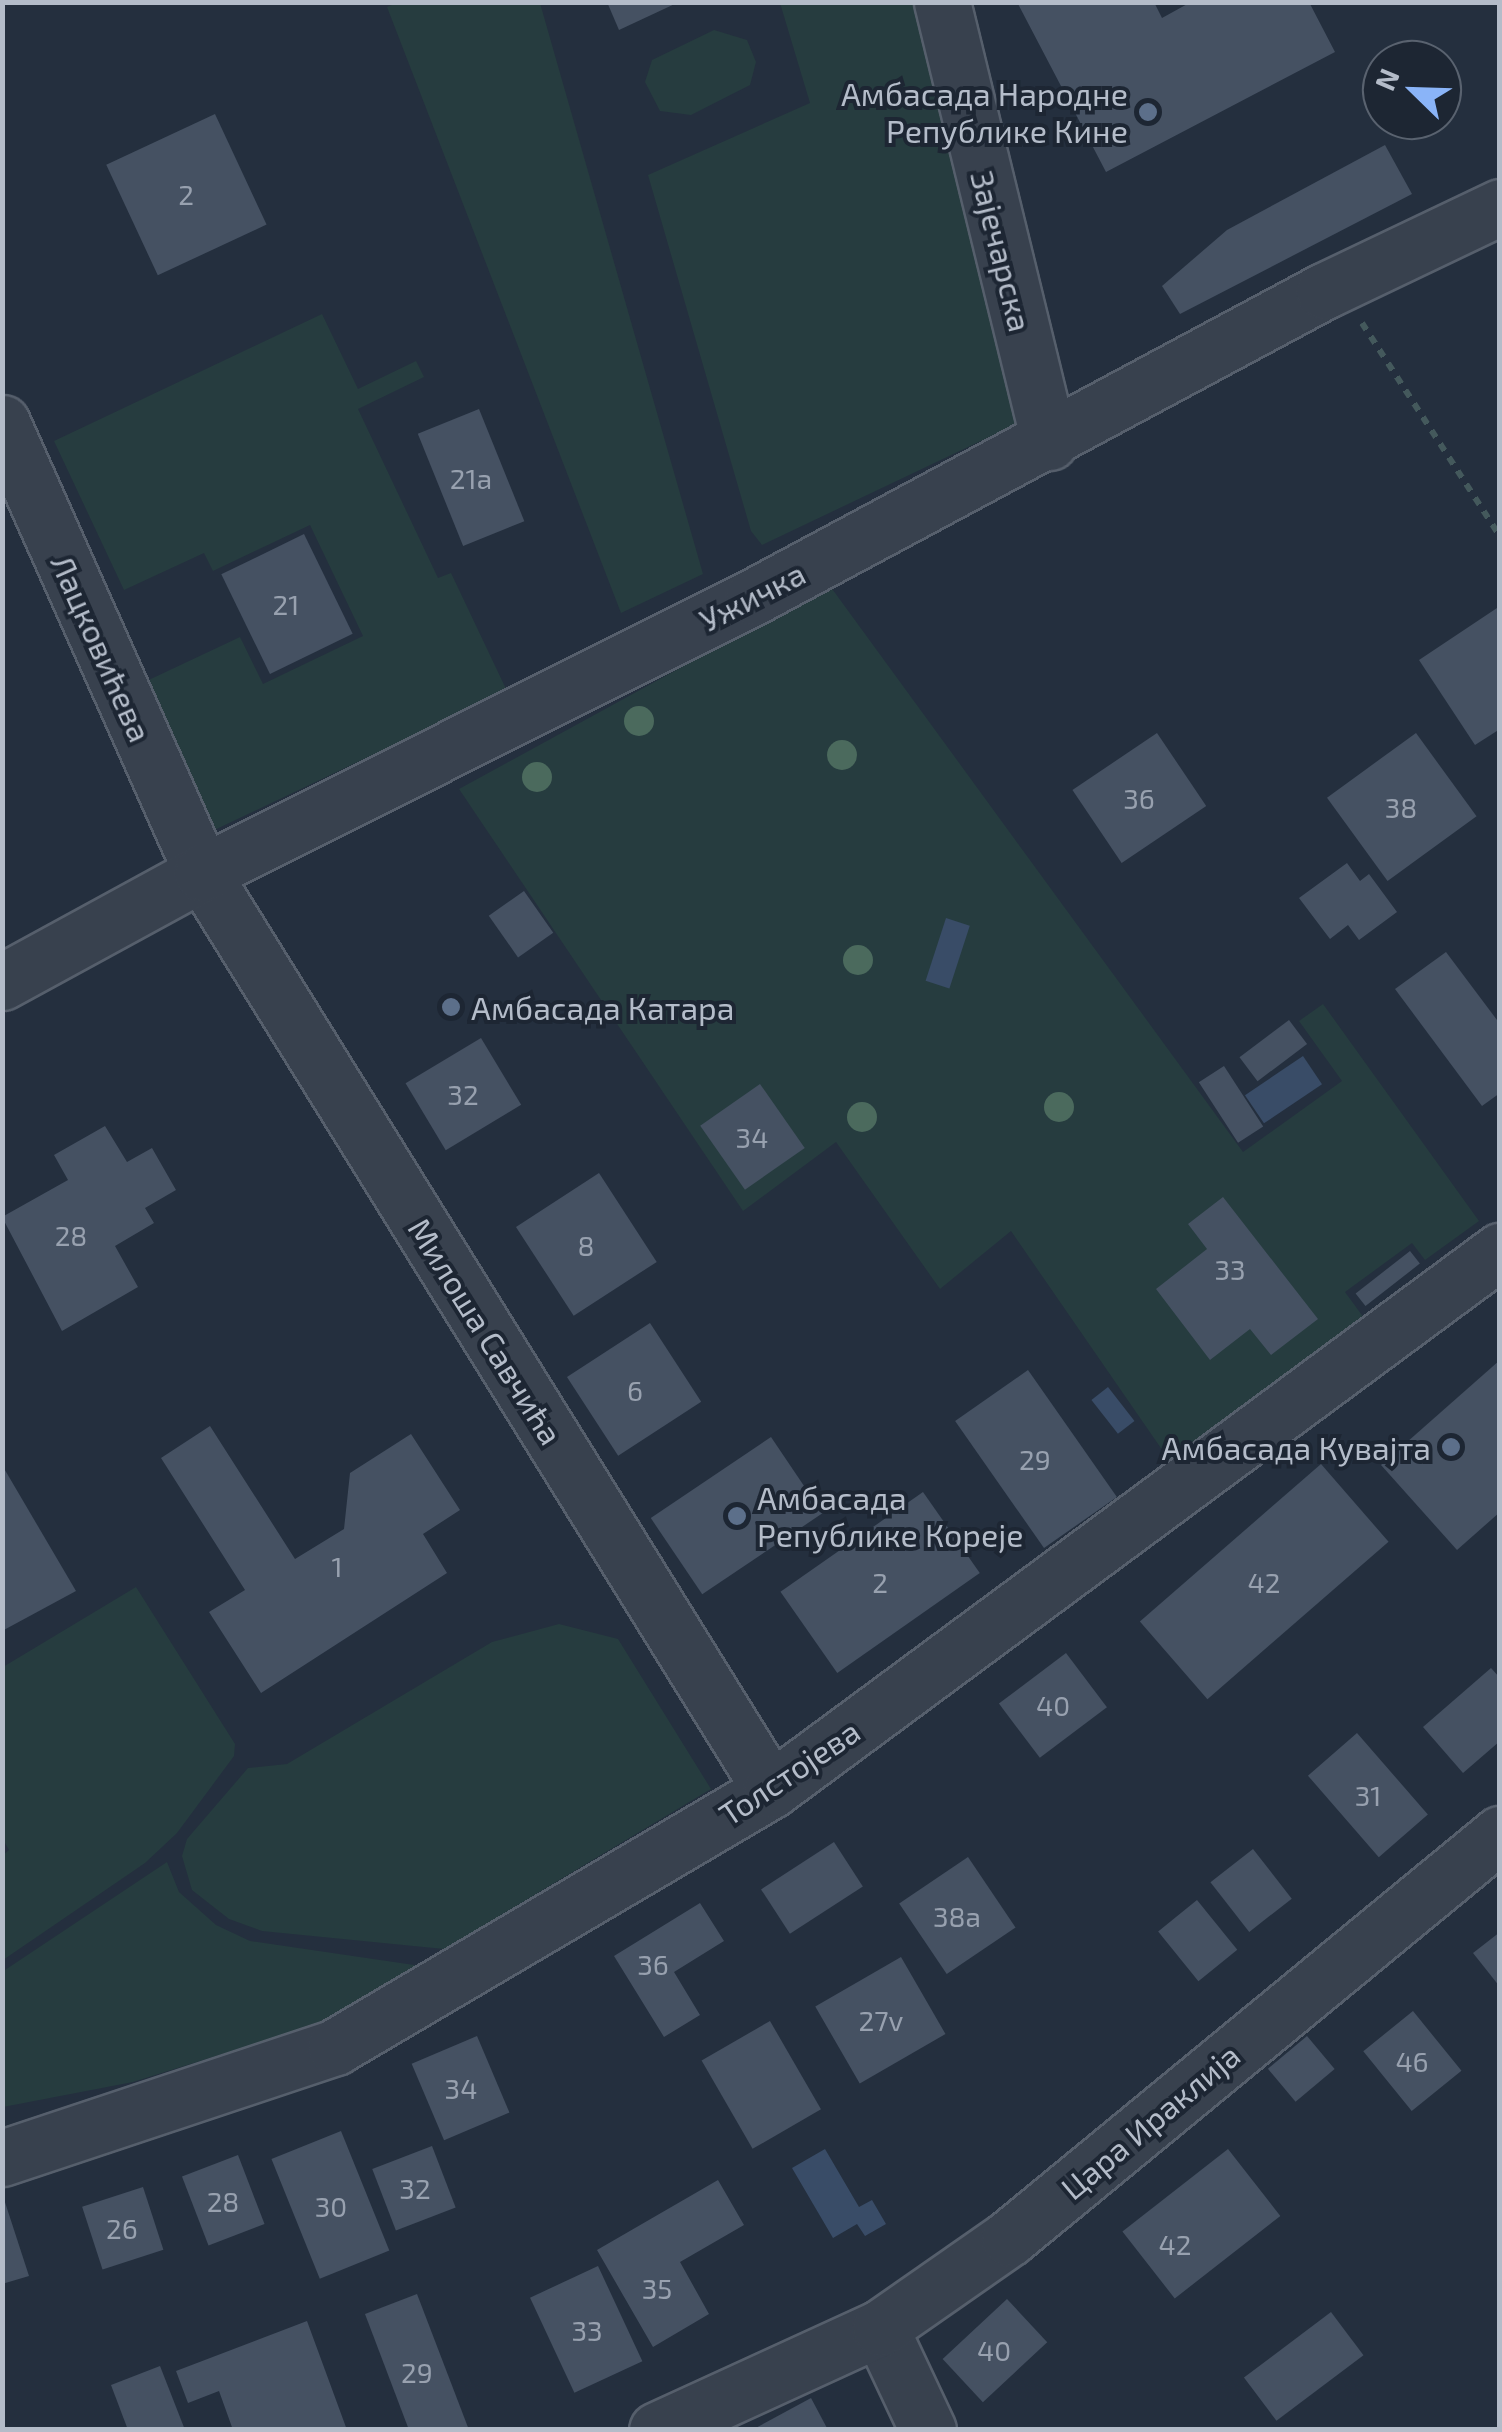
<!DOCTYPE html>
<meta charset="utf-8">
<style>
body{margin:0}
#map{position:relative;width:1502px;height:2432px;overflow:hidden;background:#242f3e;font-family:"Exo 2",sans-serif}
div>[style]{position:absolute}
.green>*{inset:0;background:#263c3f}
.water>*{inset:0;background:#394c67;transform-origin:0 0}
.building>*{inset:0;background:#455162;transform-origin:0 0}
.path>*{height:6px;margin-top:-3px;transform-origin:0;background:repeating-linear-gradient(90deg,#44595c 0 8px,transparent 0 16px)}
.roads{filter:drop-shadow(2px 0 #565f6c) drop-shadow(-2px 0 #565f6c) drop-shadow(0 2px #565f6c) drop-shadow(0 -2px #565f6c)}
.minor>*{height:55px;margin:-27.5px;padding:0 27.5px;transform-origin:27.5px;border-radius:27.5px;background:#38414e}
.trees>*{width:30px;height:30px;margin:-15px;border-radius:50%;background:#4b6a5d}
.dots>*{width:28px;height:28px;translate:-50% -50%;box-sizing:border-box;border:5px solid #1d2633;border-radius:50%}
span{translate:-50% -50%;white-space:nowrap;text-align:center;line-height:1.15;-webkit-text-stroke:8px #1d2633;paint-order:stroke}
.number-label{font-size:28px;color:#98a1af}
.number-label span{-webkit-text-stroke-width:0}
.poi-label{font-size:32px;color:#b4bcc9}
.right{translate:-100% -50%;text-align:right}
.left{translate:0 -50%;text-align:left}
.street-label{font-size:32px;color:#b4bcc9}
.frame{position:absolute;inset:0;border:5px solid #b4bcc9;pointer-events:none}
.north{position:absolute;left:1362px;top:40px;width:100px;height:100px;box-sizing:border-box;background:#1d2633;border:2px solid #59626f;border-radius:50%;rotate:293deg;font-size:28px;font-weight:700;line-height:40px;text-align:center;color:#b4bcc9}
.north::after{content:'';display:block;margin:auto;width:35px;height:45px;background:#8ab4f8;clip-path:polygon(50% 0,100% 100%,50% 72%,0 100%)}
</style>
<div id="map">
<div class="green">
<i style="clip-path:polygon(396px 3px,540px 3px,703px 574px,621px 613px,387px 7px)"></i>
<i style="clip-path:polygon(780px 3px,926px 3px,1031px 417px,762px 545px,751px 531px,648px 175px,810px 103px)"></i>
<i style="clip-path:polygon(714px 30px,747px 40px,756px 62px,750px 85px,691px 115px,660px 111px,645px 82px,652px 60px)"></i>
<i style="clip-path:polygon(322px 314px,358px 389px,416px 361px,424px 377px,358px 409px,438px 578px,451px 573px,507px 691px,208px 833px,138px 685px,240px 637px,263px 684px,363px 636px,310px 525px,213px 571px,204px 553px,124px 590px,54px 441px)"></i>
<i style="clip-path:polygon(830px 586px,1243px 1152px,1342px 1081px,1299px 1021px,1323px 1004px,1479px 1221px,1425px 1260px,1412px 1243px,1345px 1292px,1367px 1322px,1176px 1470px,1011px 1231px,940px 1289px,836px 1142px,743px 1211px,459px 789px)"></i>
<i style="clip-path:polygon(136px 1587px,235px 1744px,234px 1756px,177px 1833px,145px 1863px,3px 1960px,3px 1855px,9px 1850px,2px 1838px,3px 1667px)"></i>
<i style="clip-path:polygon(559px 1624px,618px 1639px,711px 1789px,444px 1949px,262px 1931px,229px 1919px,192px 1890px,182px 1856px,187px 1839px,248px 1768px,287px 1764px,492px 1642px)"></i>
<i style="clip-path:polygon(167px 1862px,179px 1892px,216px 1925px,250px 1941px,421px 1966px,318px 2024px,133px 2082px,3px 2107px,2px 1972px)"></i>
</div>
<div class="water">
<i style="left:946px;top:918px;width:25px;height:66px;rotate:18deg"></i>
<i style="left:1303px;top:1056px;width:34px;height:70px;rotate:56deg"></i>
<i style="left:1108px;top:1387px;width:43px;height:21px;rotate:52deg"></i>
<i style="clip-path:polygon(825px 2149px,859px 2207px,872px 2200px,886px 2224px,865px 2236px,857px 2224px,833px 2238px,792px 2168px)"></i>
</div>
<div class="building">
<i style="clip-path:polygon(607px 2px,679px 2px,619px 30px)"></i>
<i style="clip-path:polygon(1017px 2px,1154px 2px,1162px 18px,1191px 2px,1309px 2px,1335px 52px,1106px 172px)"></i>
<i style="left:215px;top:114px;width:122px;height:120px;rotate:65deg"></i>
<i style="clip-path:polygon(1385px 145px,1412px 194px,1180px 314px,1162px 286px,1227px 230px)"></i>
<i style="left:479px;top:409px;width:121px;height:66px;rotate:68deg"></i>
<i style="left:304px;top:534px;width:111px;height:92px;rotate:64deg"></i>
<i style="clip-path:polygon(1497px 608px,1500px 729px,1475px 745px,1419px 660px)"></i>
<i style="left:1157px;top:733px;width:88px;height:102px;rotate:56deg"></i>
<i style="left:1416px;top:733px;width:103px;height:110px;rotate:54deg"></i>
<i style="clip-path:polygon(1347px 863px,1360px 881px,1369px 874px,1397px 912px,1359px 940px,1348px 925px,1330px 939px,1299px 898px)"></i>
<i style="left:524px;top:891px;width:51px;height:43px;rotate:55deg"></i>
<i style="clip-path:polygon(1446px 952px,1500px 1024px,1500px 1093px,1482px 1106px,1395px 989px)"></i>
<i style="left:1289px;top:1020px;width:30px;height:62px;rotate:53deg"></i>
<i style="left:481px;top:1038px;width:78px;height:88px;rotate:59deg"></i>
<i style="left:1224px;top:1066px;width:72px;height:30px;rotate:57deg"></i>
<i style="left:760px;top:1084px;width:78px;height:73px;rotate:55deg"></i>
<i style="clip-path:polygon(105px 1126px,127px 1162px,152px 1148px,176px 1190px,145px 1208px,154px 1223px,115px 1246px,138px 1287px,62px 1331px,2px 1217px,68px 1180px,54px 1155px)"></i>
<i style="left:599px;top:1173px;width:106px;height:99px;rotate:57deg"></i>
<i style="clip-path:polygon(1223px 1197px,1318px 1319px,1271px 1355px,1250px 1329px,1210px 1360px,1156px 1289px,1207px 1249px,1188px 1224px)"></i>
<i style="left:1410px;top:1251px;width:16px;height:69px;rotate:52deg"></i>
<i style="left:650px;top:1323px;width:94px;height:99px;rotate:57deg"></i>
<i style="clip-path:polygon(1500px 1360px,1500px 1512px,1457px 1550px,1381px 1465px)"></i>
<i style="left:1028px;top:1370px;width:155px;height:89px;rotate:55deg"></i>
<i style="clip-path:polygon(210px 1426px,295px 1559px,344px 1529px,350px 1473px,411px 1434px,460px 1510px,423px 1534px,447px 1573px,261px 1693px,209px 1612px,245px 1590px,161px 1458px)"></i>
<i style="left:771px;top:1437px;width:92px;height:145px;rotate:56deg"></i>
<i style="left:1321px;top:1464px;width:103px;height:240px;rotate:49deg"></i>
<i style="clip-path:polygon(2px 1465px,76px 1591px,2px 1631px)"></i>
<i style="left:923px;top:1492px;width:99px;height:174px;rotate:55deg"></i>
<i style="left:1066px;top:1653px;width:68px;height:84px;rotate:53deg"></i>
<i style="clip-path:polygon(1491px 1668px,1500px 1678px,1500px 1741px,1463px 1773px,1423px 1727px)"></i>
<i style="left:1357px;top:1733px;width:108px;height:65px;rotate:49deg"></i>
<i style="left:834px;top:1842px;width:53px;height:87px;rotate:57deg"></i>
<i style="left:1253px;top:1849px;width:63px;height:54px;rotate:52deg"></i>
<i style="left:968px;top:1857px;width:85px;height:83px;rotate:56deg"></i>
<i style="left:1197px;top:1900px;width:64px;height:50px;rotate:51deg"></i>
<i style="clip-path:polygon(700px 1903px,724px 1941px,674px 1972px,700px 2015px,664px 2037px,614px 1956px)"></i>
<i style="clip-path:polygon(1500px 1932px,1500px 1987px,1473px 1953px)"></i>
<i style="left:901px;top:1957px;width:89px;height:99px;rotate:60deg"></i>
<i style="left:1413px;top:2011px;width:77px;height:64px;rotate:51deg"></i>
<i style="left:770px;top:2021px;width:102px;height:79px;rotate:60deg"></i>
<i style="left:477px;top:2036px;width:83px;height:71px;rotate:67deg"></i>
<i style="left:1307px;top:2036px;width:43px;height:51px;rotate:50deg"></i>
<i style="left:341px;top:2131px;width:129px;height:75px;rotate:68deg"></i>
<i style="left:432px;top:2146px;width:66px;height:64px;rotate:69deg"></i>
<i style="left:1228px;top:2149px;width:85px;height:134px;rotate:52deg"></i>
<i style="left:238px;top:2155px;width:74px;height:60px;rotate:69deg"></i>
<i style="clip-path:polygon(718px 2180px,744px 2225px,680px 2262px,709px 2314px,653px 2347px,597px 2250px)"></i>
<i style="left:143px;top:2187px;width:66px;height:64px;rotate:72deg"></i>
<i style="clip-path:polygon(2px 2193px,29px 2276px,2px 2284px)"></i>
<i style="left:598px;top:2266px;width:105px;height:75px;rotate:65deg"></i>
<i style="clip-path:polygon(417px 2294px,469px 2430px,409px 2430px,365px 2314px)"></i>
<i style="left:1007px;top:2299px;width:59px;height:88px;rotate:47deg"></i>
<i style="left:1331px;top:2312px;width:54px;height:109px;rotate:53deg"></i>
<i style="clip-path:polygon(307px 2321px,347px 2430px,233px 2430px,219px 2391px,188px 2403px,176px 2371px)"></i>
<i style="clip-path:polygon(160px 2366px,185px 2430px,128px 2430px,111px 2385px)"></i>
<i style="clip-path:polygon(811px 2398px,828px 2430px,752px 2430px)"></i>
</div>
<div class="path">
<i style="left:1362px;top:323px;width:254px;rotate:57.1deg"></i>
</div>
<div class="roads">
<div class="minor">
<i style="left:942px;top:2px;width:453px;rotate:76.3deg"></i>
<i style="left:2px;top:423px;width:492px;rotate:66deg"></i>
<i style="left:202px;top:873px;width:1079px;rotate:58.18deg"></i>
<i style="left:2px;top:982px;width:228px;rotate:-28.6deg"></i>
<i style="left:202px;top:873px;width:616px;rotate:-26.61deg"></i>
<i style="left:753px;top:597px;width:648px;rotate:-28.19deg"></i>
<i style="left:1324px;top:291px;width:195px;rotate:-25.5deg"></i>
<i style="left:2px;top:2158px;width:351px;rotate:-18.4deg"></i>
<i style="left:335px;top:2047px;width:506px;rotate:-30.52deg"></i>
<i style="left:771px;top:1790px;width:907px;rotate:-36.48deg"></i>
<i style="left:880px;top:2328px;width:113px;rotate:64.8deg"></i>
<i style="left:657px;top:2430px;width:245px;rotate:-24.6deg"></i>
<i style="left:880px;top:2328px;width:157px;rotate:-34.9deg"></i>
<i style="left:1009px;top:2238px;width:636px;rotate:-39.45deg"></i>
</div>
</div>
<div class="trees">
<i style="left:639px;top:721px"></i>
<i style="left:842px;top:755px"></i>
<i style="left:537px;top:777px"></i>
<i style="left:858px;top:960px"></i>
<i style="left:1059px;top:1107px"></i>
<i style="left:862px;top:1117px"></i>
</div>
<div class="dots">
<i style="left:1148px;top:112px;background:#5c6f8a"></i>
<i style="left:451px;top:1007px;background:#5c6f8a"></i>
<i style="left:1451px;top:1447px;background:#5c6f8a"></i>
<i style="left:737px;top:1516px;background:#5c6f8a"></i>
</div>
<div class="number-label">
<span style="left:186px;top:194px">2</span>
<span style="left:471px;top:478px">21a</span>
<span style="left:286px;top:604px">21</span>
<span style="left:1139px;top:798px">36</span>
<span style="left:1401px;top:807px">38</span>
<span style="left:463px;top:1094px">32</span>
<span style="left:752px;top:1137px">34</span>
<span style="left:71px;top:1235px">28</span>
<span style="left:586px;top:1245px">8</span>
<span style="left:1230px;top:1269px">33</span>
<span style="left:635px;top:1390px">6</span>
<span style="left:1035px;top:1459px">29</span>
<span style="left:337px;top:1566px">1</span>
<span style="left:880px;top:1582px">2</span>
<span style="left:1264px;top:1582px">42</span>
<span style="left:1053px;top:1705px">40</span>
<span style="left:1368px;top:1795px">31</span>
<span style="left:957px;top:1916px">38a</span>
<span style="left:653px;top:1964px">36</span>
<span style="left:881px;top:2020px">27v</span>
<span style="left:1412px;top:2061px">46</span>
<span style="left:461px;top:2088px">34</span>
<span style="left:415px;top:2188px">32</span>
<span style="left:223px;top:2201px">28</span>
<span style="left:331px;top:2206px">30</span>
<span style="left:122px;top:2228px">26</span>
<span style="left:1175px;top:2244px">42</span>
<span style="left:657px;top:2288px">35</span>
<span style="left:587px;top:2330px">33</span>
<span style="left:994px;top:2350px">40</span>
<span style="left:417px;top:2372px">29</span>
</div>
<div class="poi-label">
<span class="right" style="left:1128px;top:112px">Амбасада Народне<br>Републике Кине</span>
<span class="left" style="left:471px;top:1007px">Амбасада Катара</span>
<span class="right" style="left:1431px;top:1447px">Амбасада Кувајта</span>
<span class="left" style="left:757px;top:1516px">Амбасада<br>Републике Кореје</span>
</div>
<div class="street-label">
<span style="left:1002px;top:251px;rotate:76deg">Зајечарска</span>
<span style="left:752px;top:596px;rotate:-27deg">Ужичка</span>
<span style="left:102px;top:648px;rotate:66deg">Лацковићева</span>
<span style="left:486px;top:1331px;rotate:58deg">Милоша Савчића</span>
<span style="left:789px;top:1772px;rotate:-34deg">Толстојева</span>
<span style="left:1150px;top:2121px;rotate:-40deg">Цара Ираклија</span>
</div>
<div class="frame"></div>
<div class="north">N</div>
</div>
